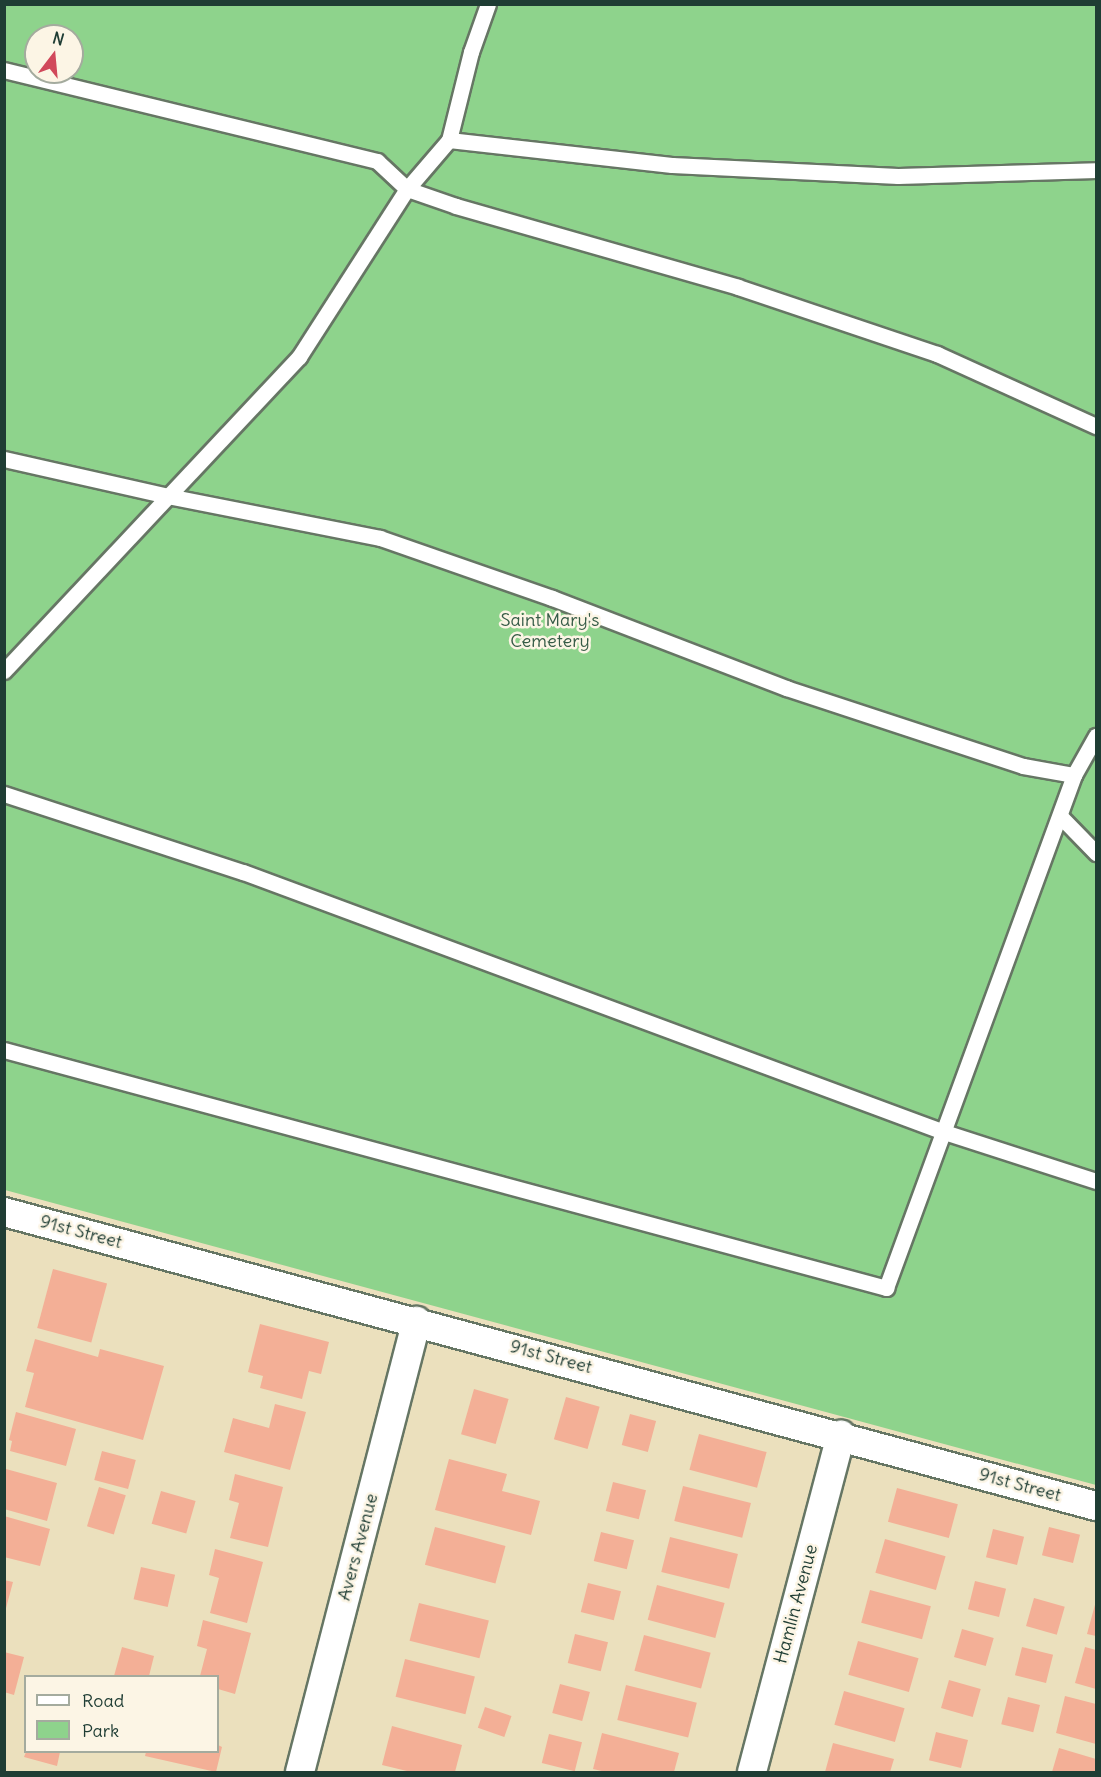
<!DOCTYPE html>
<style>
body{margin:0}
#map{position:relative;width:1101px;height:1777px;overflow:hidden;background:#ebe0bd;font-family:Delius,sans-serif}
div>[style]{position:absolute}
.green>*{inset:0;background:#8ed38c}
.building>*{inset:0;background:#f3af96;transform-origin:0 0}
.roads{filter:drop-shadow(2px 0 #667664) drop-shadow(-2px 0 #667664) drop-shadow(0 2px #667664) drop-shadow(0 -2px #667664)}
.lane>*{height:15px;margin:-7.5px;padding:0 7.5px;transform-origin:7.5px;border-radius:7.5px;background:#fff}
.street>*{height:28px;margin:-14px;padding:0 14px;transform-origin:14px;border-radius:14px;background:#fff}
span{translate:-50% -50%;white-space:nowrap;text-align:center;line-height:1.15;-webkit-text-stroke:5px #fcf5e5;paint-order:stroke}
.park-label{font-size:18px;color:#355b46}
.street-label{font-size:18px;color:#1f3d34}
.frame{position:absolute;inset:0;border:6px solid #1f3d34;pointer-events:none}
.legend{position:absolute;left:24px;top:1675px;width:195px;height:78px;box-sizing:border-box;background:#fcf5e5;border:2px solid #a4ab9e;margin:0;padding:8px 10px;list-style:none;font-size:18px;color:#1f3d34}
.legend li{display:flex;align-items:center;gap:12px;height:30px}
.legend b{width:30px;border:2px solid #a4ab9e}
.north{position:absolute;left:24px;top:24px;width:60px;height:60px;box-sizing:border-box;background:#fcf5e5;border:2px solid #a4ab9e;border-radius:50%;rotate:16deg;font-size:16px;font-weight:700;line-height:24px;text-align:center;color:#1f3d34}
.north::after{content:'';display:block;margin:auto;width:21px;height:27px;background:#d1495b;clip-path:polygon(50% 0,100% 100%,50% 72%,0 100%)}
</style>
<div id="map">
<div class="green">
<i style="clip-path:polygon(evenodd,4px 5px,1096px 5px,1096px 1485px,5px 1190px,4px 5px,36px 36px,72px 36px,72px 72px,36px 72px,36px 36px)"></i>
</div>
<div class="building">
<i style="left:53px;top:1269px;width:56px;height:61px;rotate:15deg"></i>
<i style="clip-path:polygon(260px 1324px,329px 1342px,321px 1374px,309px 1371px,302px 1399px,260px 1388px,263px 1376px,248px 1372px)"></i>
<i style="clip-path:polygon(35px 1339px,98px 1357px,100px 1349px,164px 1366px,143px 1440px,25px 1407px,34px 1373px,26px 1371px)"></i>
<i style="left:474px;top:1389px;width:36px;height:47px;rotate:16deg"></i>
<i style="left:566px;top:1397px;width:35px;height:44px;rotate:16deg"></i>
<i style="clip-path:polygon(275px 1404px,306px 1412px,290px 1470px,224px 1452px,233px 1418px,269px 1428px)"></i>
<i style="clip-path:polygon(16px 1412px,76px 1429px,66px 1466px,10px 1451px,12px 1441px,9px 1440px)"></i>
<i style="left:630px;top:1414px;width:27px;height:32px;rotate:15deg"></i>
<i style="left:699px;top:1434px;width:70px;height:37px;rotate:15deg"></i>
<i style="left:102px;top:1451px;width:35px;height:30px;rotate:15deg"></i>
<i style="clip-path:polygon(449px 1459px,507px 1474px,502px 1491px,540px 1501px,531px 1535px,435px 1510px)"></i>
<i style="clip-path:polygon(6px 1469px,57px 1483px,47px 1521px,4px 1509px)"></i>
<i style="clip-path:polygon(235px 1474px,283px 1487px,268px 1547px,230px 1538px,239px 1503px,229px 1500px)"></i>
<i style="left:613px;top:1482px;width:34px;height:30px;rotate:14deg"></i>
<i style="left:683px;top:1486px;width:70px;height:36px;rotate:14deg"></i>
<i style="left:99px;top:1487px;width:28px;height:41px;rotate:17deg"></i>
<i style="left:897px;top:1488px;width:63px;height:35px;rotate:15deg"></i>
<i style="left:161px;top:1491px;width:36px;height:34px;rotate:16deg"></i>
<i style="clip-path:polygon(4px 1516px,50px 1529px,40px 1566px,4px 1557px)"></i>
<i style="left:435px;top:1527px;width:73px;height:39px;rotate:15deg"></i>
<i style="left:1049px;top:1527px;width:32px;height:29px;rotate:14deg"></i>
<i style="left:993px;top:1529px;width:32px;height:29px;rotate:14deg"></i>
<i style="left:601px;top:1532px;width:34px;height:30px;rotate:14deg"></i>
<i style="left:670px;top:1537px;width:70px;height:36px;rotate:14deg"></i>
<i style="left:885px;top:1539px;width:63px;height:35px;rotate:16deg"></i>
<i style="clip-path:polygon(215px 1549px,263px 1562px,247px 1623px,210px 1613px,219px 1578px,209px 1575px)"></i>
<i style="left:141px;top:1567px;width:35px;height:33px;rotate:13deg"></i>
<i style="clip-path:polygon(4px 1580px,13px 1582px,5px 1612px,4px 1612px)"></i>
<i style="left:975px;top:1581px;width:32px;height:29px;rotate:14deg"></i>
<i style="left:588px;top:1583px;width:34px;height:30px;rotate:14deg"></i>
<i style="left:657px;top:1585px;width:70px;height:36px;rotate:15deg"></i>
<i style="left:870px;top:1590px;width:63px;height:34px;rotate:15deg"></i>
<i style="left:1034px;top:1598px;width:32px;height:29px;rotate:16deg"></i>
<i style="clip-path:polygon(1096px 1601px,1096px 1636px,1087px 1634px)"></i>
<i style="left:419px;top:1603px;width:72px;height:39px;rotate:14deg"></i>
<i style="clip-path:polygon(203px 1620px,251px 1633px,235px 1694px,218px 1689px,218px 1676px,200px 1676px,207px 1649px,197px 1646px)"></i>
<i style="left:962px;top:1629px;width:33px;height:29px;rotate:16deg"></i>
<i style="left:575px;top:1634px;width:34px;height:30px;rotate:14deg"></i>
<i style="left:644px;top:1635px;width:69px;height:37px;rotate:15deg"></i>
<i style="left:858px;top:1641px;width:63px;height:35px;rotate:16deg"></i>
<i style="clip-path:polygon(122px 1647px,154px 1656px,149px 1676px,114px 1676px)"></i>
<i style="left:1022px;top:1647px;width:32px;height:29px;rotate:14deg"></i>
<i style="clip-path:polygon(1085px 1647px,1096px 1650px,1096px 1689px,1075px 1683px)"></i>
<i style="clip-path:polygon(4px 1652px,24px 1657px,14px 1695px,4px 1692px)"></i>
<i style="left:405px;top:1659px;width:72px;height:39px;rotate:14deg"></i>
<i style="left:949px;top:1680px;width:33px;height:29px;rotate:16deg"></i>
<i style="left:560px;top:1684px;width:31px;height:30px;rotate:15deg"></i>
<i style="left:626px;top:1685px;width:73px;height:36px;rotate:14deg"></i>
<i style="left:844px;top:1691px;width:63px;height:35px;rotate:16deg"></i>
<i style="clip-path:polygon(1065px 1696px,1096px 1704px,1096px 1744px,1056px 1733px)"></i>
<i style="left:1008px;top:1697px;width:33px;height:28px;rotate:14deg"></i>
<i style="left:485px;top:1707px;width:28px;height:22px;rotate:19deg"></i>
<i style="clip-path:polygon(392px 1726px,462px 1745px,455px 1772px,411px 1772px,382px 1765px)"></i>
<i style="left:936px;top:1732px;width:33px;height:29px;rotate:14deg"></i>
<i style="clip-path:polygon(602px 1733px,679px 1753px,674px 1772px,606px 1772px,593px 1769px)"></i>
<i style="left:549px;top:1734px;width:34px;height:30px;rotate:14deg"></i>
<i style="clip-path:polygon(833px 1743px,894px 1759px,890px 1772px,825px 1772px)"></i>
<i style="clip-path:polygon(218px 1745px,222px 1747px,216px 1772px,145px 1756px,146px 1752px,218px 1752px)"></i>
<i style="clip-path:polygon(1059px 1748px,1096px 1759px,1096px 1772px,1052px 1772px)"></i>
<i style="clip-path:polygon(26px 1752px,60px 1752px,57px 1766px,24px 1757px)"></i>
</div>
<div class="roads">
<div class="lane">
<i style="left:4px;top:70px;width:384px;rotate:13.7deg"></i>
<i style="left:377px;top:161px;width:41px;rotate:43deg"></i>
<i style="left:407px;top:189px;width:52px;rotate:19.1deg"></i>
<i style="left:456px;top:206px;width:293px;rotate:16deg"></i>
<i style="left:738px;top:287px;width:210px;rotate:18.6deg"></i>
<i style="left:937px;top:354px;width:175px;rotate:24.4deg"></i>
<i style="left:449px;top:140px;width:224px;rotate:6.4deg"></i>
<i style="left:672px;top:165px;width:226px;rotate:2.8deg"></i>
<i style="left:898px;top:176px;width:198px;rotate:-1.7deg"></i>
<i style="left:4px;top:459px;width:168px;rotate:12.7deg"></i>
<i style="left:168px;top:496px;width:216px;rotate:11.2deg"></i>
<i style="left:380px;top:538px;width:182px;rotate:19.2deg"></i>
<i style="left:552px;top:598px;width:251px;rotate:21deg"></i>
<i style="left:786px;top:688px;width:250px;rotate:18.2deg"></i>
<i style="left:1023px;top:766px;width:52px;rotate:10deg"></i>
<i style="left:4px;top:671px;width:431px;rotate:-46.8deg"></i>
<i style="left:299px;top:357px;width:200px;rotate:-57.3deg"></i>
<i style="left:407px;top:189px;width:65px;rotate:-49.4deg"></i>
<i style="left:449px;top:140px;width:91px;rotate:-76deg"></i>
<i style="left:471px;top:52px;width:51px;rotate:-70.5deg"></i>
<i style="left:4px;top:794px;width:251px;rotate:18.1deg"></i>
<i style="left:243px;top:872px;width:748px;rotate:20.35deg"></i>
<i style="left:944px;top:1132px;width:160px;rotate:17.9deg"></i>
<i style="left:1060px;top:816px;width:52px;rotate:45.8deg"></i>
<i style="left:4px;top:1050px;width:914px;rotate:15.1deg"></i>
<i style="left:886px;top:1288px;width:546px;rotate:-69.87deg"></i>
<i style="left:1074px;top:775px;width:45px;rotate:-60.6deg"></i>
</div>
<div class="street">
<i style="left:4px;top:1212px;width:1131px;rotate:15.07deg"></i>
<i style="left:300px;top:1772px;width:466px;rotate:-75.5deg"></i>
<i style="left:752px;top:1772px;width:349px;rotate:-75.2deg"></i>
</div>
</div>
<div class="park-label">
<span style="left:550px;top:631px">Saint Mary's<br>Cemetery</span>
</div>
<div class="street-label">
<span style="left:81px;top:1232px;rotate:15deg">91st Street</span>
<span style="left:551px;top:1357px;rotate:15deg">91st Street</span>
<span style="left:1020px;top:1485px;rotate:15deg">91st Street</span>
<span style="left:358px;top:1547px;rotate:-75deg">Avers Avenue</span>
<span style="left:796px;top:1604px;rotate:-75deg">Hamlin Avenue</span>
</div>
<div class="frame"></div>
<ul class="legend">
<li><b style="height:8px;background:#fff"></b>Road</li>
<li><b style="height:16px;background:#8ed38c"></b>Park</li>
</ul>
<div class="north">N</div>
</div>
